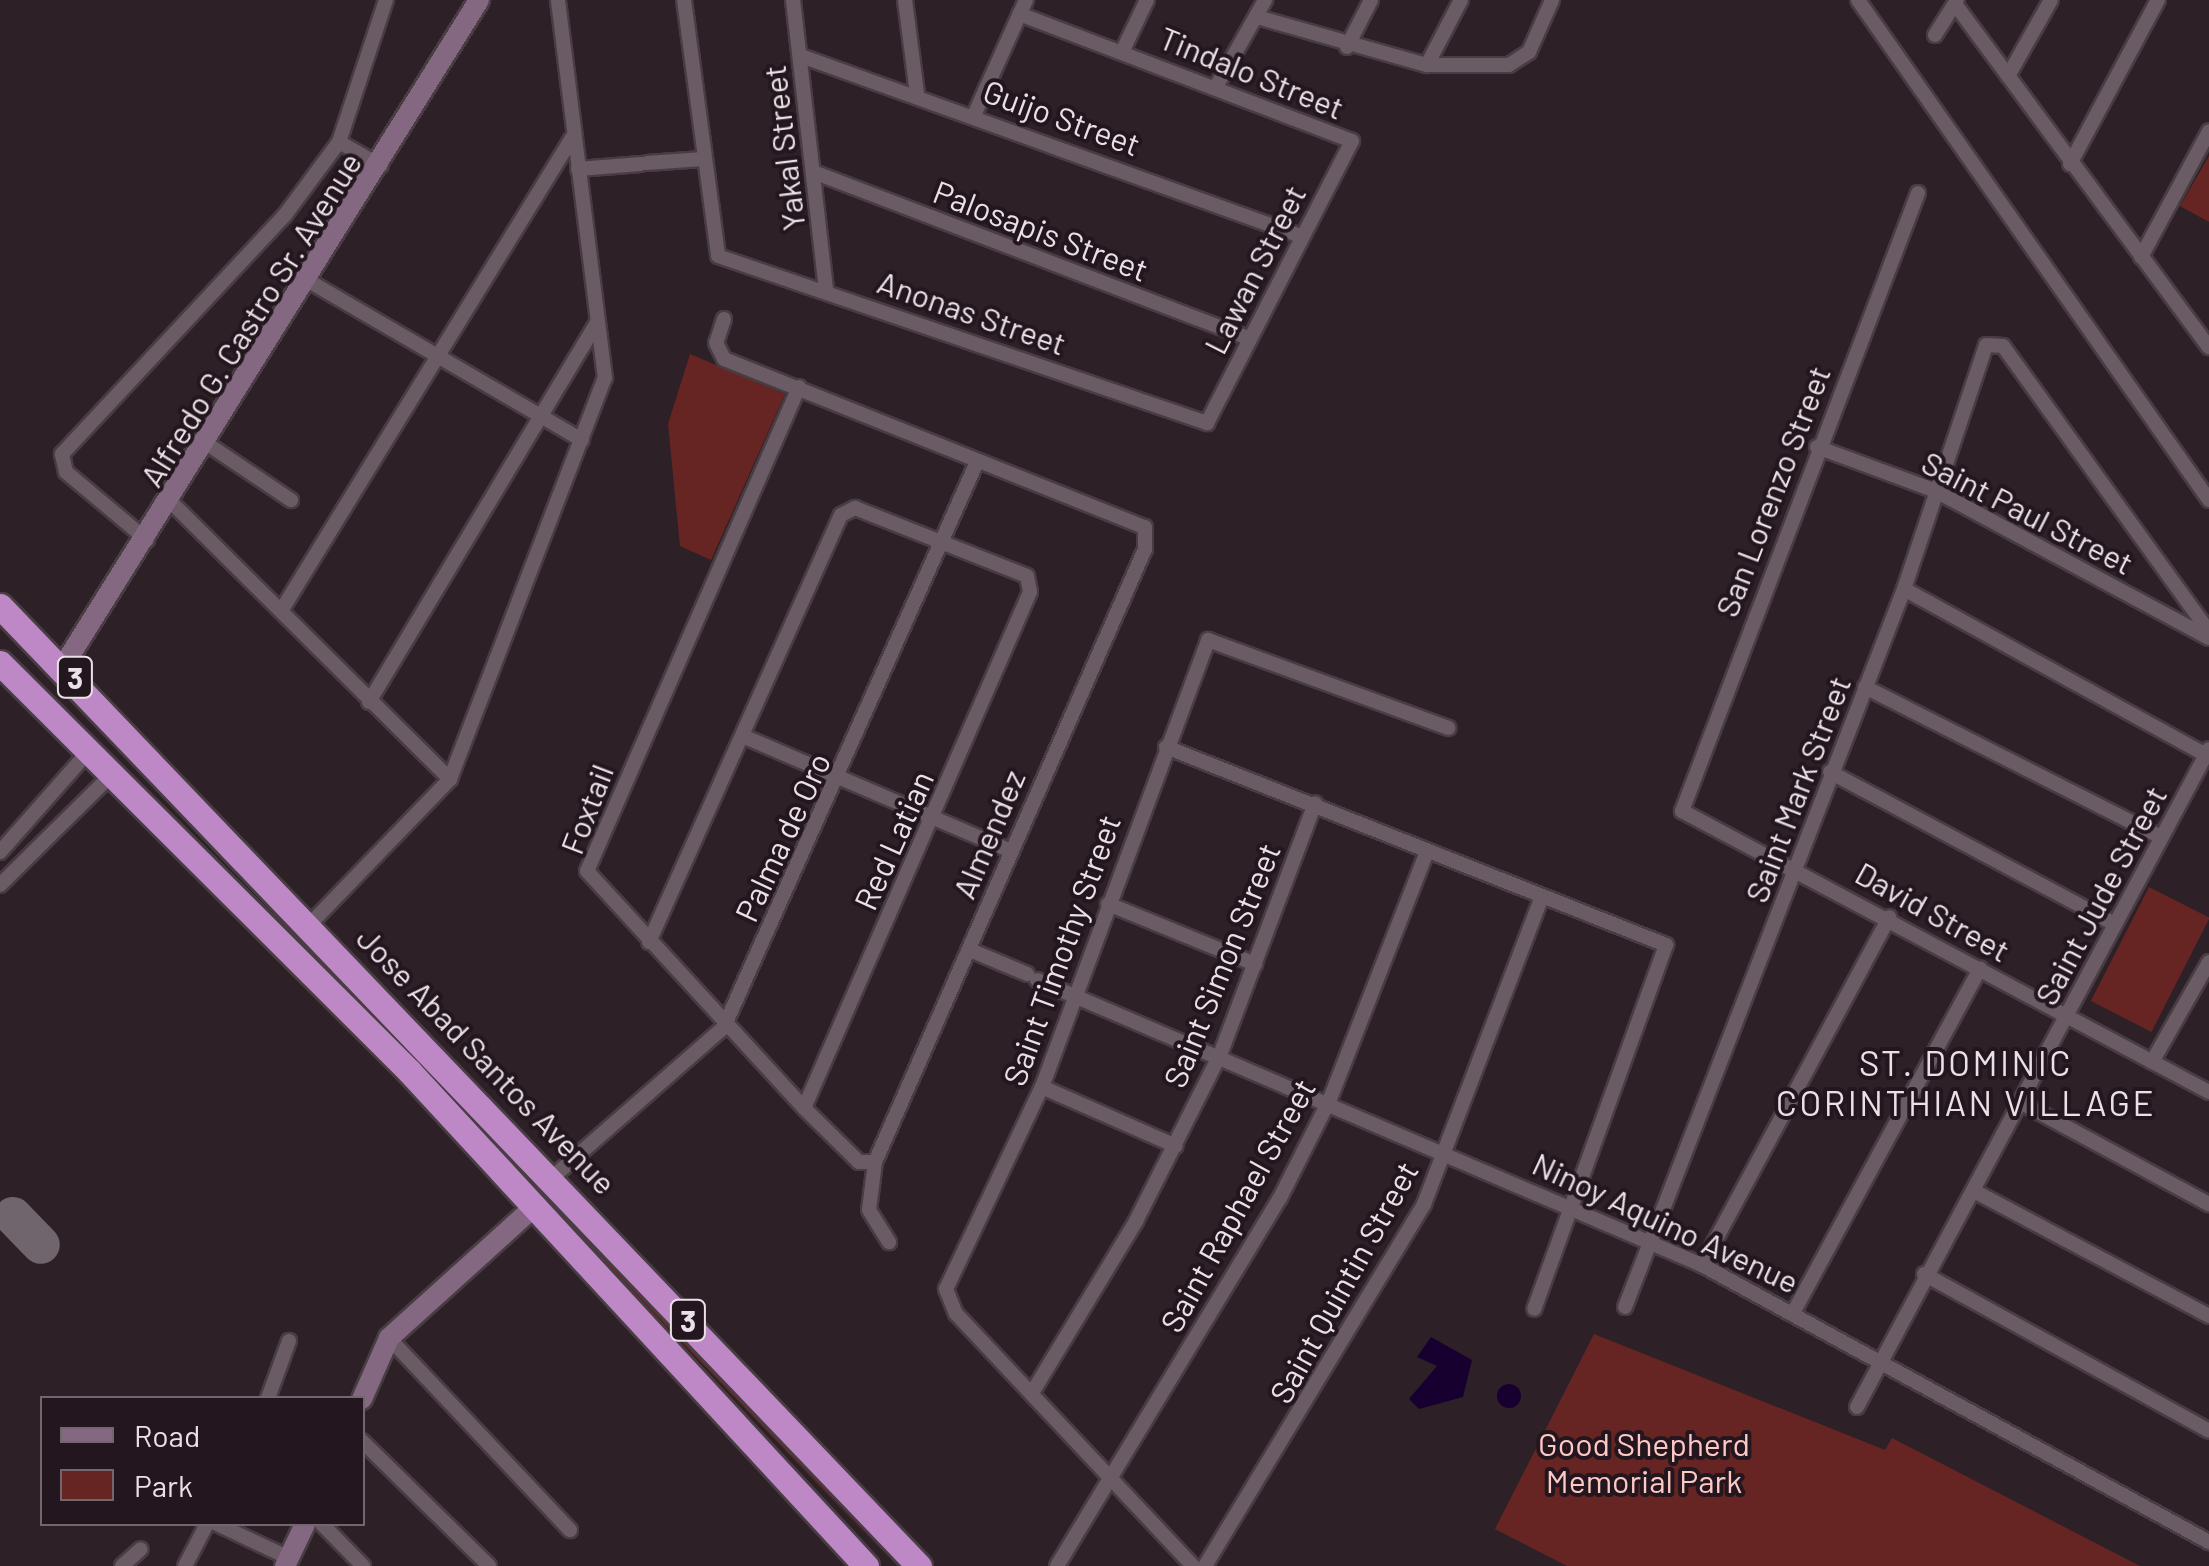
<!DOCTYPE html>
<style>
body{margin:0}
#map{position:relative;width:2209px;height:1566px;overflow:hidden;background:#2d2027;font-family:Barlow,sans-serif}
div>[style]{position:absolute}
.green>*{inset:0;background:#662523;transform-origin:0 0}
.water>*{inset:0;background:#170030}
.round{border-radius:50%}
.taxiway>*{height:38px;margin:-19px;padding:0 19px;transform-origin:19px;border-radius:19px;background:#70656c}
.roads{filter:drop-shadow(2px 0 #483d43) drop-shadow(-2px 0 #483d43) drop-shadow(0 2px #483d43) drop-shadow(0 -2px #483d43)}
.street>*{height:14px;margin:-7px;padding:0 7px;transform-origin:7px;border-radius:7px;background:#6b5b64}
.secondary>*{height:20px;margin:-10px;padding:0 10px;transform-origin:10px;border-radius:10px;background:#846881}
.highway>*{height:25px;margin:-12.5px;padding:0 12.5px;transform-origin:12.5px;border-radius:12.5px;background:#be87c6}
span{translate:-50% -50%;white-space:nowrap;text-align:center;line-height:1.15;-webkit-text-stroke:8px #23161e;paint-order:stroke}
.shield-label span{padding:2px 8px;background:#23161e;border:2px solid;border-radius:8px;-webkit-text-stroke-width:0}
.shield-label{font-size:30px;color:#eae1e6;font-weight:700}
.street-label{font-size:32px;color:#eae1e6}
.park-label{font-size:32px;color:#fec9c4}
.neighbourhood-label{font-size:35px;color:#eae1e6;letter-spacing:2.5px}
.legend{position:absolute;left:40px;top:1396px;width:325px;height:130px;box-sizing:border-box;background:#23161e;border:2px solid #73676e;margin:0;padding:12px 18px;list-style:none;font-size:30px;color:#eae1e6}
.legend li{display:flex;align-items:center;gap:20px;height:50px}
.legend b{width:50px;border:2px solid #73676e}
</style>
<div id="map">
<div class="green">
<i style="clip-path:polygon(2209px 156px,2209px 222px,2180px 206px)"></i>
<i style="clip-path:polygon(690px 354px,785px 394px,711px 560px,680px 546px,668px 424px)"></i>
<i style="left:2149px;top:887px;width:68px;height:128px;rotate:27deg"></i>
<i style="clip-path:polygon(450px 1090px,615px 1267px,896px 1566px,445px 1095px)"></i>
<i style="clip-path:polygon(1594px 1334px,1885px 1450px,1892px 1438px,2140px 1566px,1567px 1566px,1495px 1529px)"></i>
</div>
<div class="water">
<i style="clip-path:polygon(1431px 1337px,1472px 1360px,1463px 1397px,1419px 1409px,1409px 1399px,1437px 1366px,1417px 1357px)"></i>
<i class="round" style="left:1497px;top:1384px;width:24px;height:24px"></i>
</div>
<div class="taxiway">
<i style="left:13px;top:1216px;width:40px;rotate:46deg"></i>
</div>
<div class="roads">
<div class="street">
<i style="left:684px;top:0;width:258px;rotate:82.4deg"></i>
<i style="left:718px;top:256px;width:517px;rotate:18.86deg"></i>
<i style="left:1207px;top:423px;width:317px;rotate:-62.8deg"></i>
<i style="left:1352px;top:141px;width:356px;rotate:-159.1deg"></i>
<i style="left:793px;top:0;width:292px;rotate:83.5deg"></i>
<i style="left:905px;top:0;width:95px;rotate:82.7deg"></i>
<i style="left:1858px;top:0;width:611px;rotate:54.93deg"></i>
<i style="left:1955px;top:4px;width:427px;rotate:53.5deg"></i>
<i style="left:1257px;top:17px;width:177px;rotate:15.8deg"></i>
<i style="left:1427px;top:65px;width:82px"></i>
<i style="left:1509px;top:65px;width:24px;rotate:-33deg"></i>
<i style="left:1529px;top:52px;width:57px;rotate:-66.1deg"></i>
<i style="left:1935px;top:35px;width:41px;rotate:-57.8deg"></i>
<i style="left:1347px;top:47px;width:53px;rotate:-62.9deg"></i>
<i style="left:1123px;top:50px;width:55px;rotate:-64.4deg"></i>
<i style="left:801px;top:56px;width:531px;rotate:19.8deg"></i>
<i style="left:1427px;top:65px;width:73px;rotate:-62.4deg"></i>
<i style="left:2008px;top:76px;width:87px;rotate:-60.5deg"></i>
<i style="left:1217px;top:85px;width:98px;rotate:-60.5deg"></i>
<i style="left:975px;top:113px;width:124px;rotate:-65.7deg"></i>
<i style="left:339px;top:142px;width:48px;rotate:29.7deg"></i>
<i style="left:647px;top:163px;width:56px;rotate:-4.1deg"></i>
<i style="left:2070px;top:164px;width:186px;rotate:-61.8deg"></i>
<i style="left:578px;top:169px;width:63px;rotate:-4.5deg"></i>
<i style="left:816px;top:173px;width:462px;rotate:20.9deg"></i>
<i style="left:1918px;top:193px;width:662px;rotate:110.9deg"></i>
<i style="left:1682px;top:811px;width:597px;rotate:28.07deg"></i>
<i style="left:2141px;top:257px;width:143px;rotate:-61.6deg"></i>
<i style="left:307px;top:280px;width:318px;rotate:30.2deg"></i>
<i style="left:724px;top:319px;width:25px;rotate:108deg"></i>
<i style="left:716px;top:343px;width:18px;rotate:63deg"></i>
<i style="left:724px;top:359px;width:453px;rotate:21.8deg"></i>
<i style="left:1145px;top:527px;width:22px;rotate:90deg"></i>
<i style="left:1145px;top:549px;width:670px;rotate:113.77deg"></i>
<i style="left:875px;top:1162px;width:48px;rotate:97.1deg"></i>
<i style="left:869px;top:1210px;width:38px;rotate:58deg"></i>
<i style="left:799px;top:387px;width:528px;rotate:113.65deg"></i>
<i style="left:587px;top:871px;width:321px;rotate:47.5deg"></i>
<i style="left:804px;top:1108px;width:77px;rotate:44.5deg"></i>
<i style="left:859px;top:1162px;width:16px"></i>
<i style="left:209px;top:445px;width:99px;rotate:33.9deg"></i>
<i style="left:1817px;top:447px;width:127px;rotate:20.3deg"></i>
<i style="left:1936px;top:491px;width:310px;rotate:28.3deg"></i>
<i style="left:172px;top:503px;width:392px;rotate:44.8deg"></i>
<i style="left:147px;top:540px;width:106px;rotate:-140deg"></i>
<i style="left:66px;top:472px;width:18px;rotate:-103deg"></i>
<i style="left:62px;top:454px;width:327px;rotate:-47deg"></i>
<i style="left:285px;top:215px;width:91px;rotate:-53.5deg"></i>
<i style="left:339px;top:142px;width:150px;rotate:-71.7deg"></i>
<i style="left:1904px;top:589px;width:345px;rotate:28.8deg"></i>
<i style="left:281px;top:611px;width:555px;rotate:-58.4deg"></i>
<i style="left:1865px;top:687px;width:330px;rotate:26.9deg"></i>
<i style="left:369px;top:702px;width:442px;rotate:-59deg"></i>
<i style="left:745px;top:737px;width:287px;rotate:23.2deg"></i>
<i style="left:1166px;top:747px;width:538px;rotate:21.6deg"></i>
<i style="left:1666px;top:945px;width:387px;rotate:109.9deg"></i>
<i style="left:1830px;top:772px;width:323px;rotate:28.1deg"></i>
<i style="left:0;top:852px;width:136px;rotate:-48.6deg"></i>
<i style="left:0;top:885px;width:159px;rotate:-44.7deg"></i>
<i style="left:1108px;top:904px;width:159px;rotate:22.2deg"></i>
<i style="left:311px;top:923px;width:200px;rotate:-46deg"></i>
<i style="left:450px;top:779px;width:430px;rotate:-68.9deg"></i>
<i style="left:605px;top:378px;width:381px;rotate:-97.1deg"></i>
<i style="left:649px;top:942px;width:468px;rotate:-65.8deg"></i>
<i style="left:841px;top:515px;width:16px;rotate:-27deg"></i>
<i style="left:855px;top:508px;width:185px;rotate:21.6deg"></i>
<i style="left:1027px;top:576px;width:16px;rotate:79deg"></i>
<i style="left:1030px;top:592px;width:563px;rotate:113.65deg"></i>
<i style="left:970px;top:950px;width:62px;rotate:22.8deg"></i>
<i style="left:1037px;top:980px;width:723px;rotate:23.2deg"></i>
<i style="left:1702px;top:1265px;width:578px;rotate:28.65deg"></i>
<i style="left:2152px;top:1062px;width:115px;rotate:-60.3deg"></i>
<i style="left:1042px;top:1087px;width:146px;rotate:23.8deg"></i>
<i style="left:2020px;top:1102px;width:215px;rotate:28.4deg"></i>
<i style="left:554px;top:1176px;width:226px;rotate:-41.2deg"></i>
<i style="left:724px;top:1027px;width:619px;rotate:-65.88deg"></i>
<i style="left:1974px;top:1191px;width:266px;rotate:28deg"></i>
<i style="left:1702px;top:1265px;width:395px;rotate:-61.7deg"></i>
<i style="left:1924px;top:1274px;width:325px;rotate:28.8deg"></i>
<i style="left:1625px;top:1307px;width:770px;rotate:-68.76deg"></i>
<i style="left:1904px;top:589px;width:257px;rotate:-71.4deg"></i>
<i style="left:1986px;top:345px;width:17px;rotate:3deg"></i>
<i style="left:2003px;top:346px;width:352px;rotate:54.2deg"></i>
<i style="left:1793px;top:1313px;width:392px;rotate:-61.5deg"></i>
<i style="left:389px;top:1338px;width:264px;rotate:46.7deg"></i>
<i style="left:1032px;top:1393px;width:201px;rotate:-58.8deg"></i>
<i style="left:1136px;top:1221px;width:186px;rotate:-63.2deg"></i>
<i style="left:1220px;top:1055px;width:269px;rotate:-69.3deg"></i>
<i style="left:268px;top:1398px;width:61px;rotate:-69.8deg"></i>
<i style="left:1857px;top:1407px;width:746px;rotate:-61.86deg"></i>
<i style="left:362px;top:1441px;width:178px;rotate:44.5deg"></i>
<i style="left:217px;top:1524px;width:80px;rotate:25.3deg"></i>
<i style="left:322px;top:1524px;width:59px;rotate:45.7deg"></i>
<i style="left:122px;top:1566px;width:25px;rotate:-42deg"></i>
<i style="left:185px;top:1566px;width:47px;rotate:-62.4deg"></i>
<i style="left:1057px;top:1566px;width:430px;rotate:-58.8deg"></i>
<i style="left:1280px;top:1198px;width:111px;rotate:-63.2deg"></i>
<i style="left:1330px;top:1099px;width:266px;rotate:-68.6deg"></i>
<i style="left:1193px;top:1566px;width:346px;rotate:-133.2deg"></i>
<i style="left:956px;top:1314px;width:27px;rotate:-112deg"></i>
<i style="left:946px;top:1289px;width:224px;rotate:-64.6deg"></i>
<i style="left:1042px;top:1087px;width:477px;rotate:-69.6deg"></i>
<i style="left:1208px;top:640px;width:256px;rotate:20.1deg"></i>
<i style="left:1205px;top:1566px;width:423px;rotate:-58.8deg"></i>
<i style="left:1424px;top:1204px;width:329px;rotate:-69deg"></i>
</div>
<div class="secondary">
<i style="left:64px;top:665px;width:784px;rotate:-58.03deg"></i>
<i style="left:362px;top:1399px;width:67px;rotate:-66.1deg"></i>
<i style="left:389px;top:1338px;width:197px;rotate:-42.1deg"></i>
<i style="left:285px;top:1566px;width:47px;rotate:-64.5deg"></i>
</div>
<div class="highway">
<i style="left:0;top:606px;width:1329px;rotate:46.25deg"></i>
<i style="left:0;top:663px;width:578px;rotate:44.93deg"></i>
<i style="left:409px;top:1071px;width:674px;rotate:47.29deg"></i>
</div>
</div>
<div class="shield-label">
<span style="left:75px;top:677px">3</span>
<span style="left:688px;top:1320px">3</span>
</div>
<div class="street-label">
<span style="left:1252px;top:72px;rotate:22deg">Tindalo Street</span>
<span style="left:1062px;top:117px;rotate:20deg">Guijo Street</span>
<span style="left:783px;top:148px;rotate:-97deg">Yakal Street</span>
<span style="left:1041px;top:230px;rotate:21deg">Palosapis Street</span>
<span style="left:1254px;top:269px;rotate:-63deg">Lawan Street</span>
<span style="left:972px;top:312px;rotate:19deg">Anonas Street</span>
<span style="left:250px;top:319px;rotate:-58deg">Alfredo G. Castro Sr. Avenue</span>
<span style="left:1772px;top:491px;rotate:-69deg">San Lorenzo Street</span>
<span style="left:2028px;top:512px;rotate:27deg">Saint Paul Street</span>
<span style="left:1797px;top:789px;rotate:-69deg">Saint Mark Street</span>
<span style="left:586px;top:809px;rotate:-69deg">Foxtail</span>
<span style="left:988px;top:834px;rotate:-67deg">Almendez</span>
<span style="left:782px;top:837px;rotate:-65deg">Palma de Oro</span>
<span style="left:893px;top:840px;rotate:-66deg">Red Latian</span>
<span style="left:2100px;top:895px;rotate:-62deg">Saint Jude Street</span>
<span style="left:1933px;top:911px;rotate:29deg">David Street</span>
<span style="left:1061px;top:950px;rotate:-70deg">Saint Timothy Street</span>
<span style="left:1221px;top:965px;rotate:-68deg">Saint Simon Street</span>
<span style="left:487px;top:1060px;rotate:46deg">Jose Abad Santos Avenue</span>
<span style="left:1237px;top:1205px;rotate:-61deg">Saint Raphael Street</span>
<span style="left:1666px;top:1222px;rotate:25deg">Ninoy Aquino Avenue</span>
<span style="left:1343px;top:1282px;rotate:-61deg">Saint Quintin Street</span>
</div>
<div class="park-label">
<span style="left:1644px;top:1462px">Good Shepherd<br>Memorial Park</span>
</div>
<div class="neighbourhood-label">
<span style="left:1966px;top:1082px">ST. DOMINIC<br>CORINTHIAN VILLAGE</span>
</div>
<ul class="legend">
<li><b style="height:12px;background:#846881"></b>Road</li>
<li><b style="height:28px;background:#662523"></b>Park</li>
</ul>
</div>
